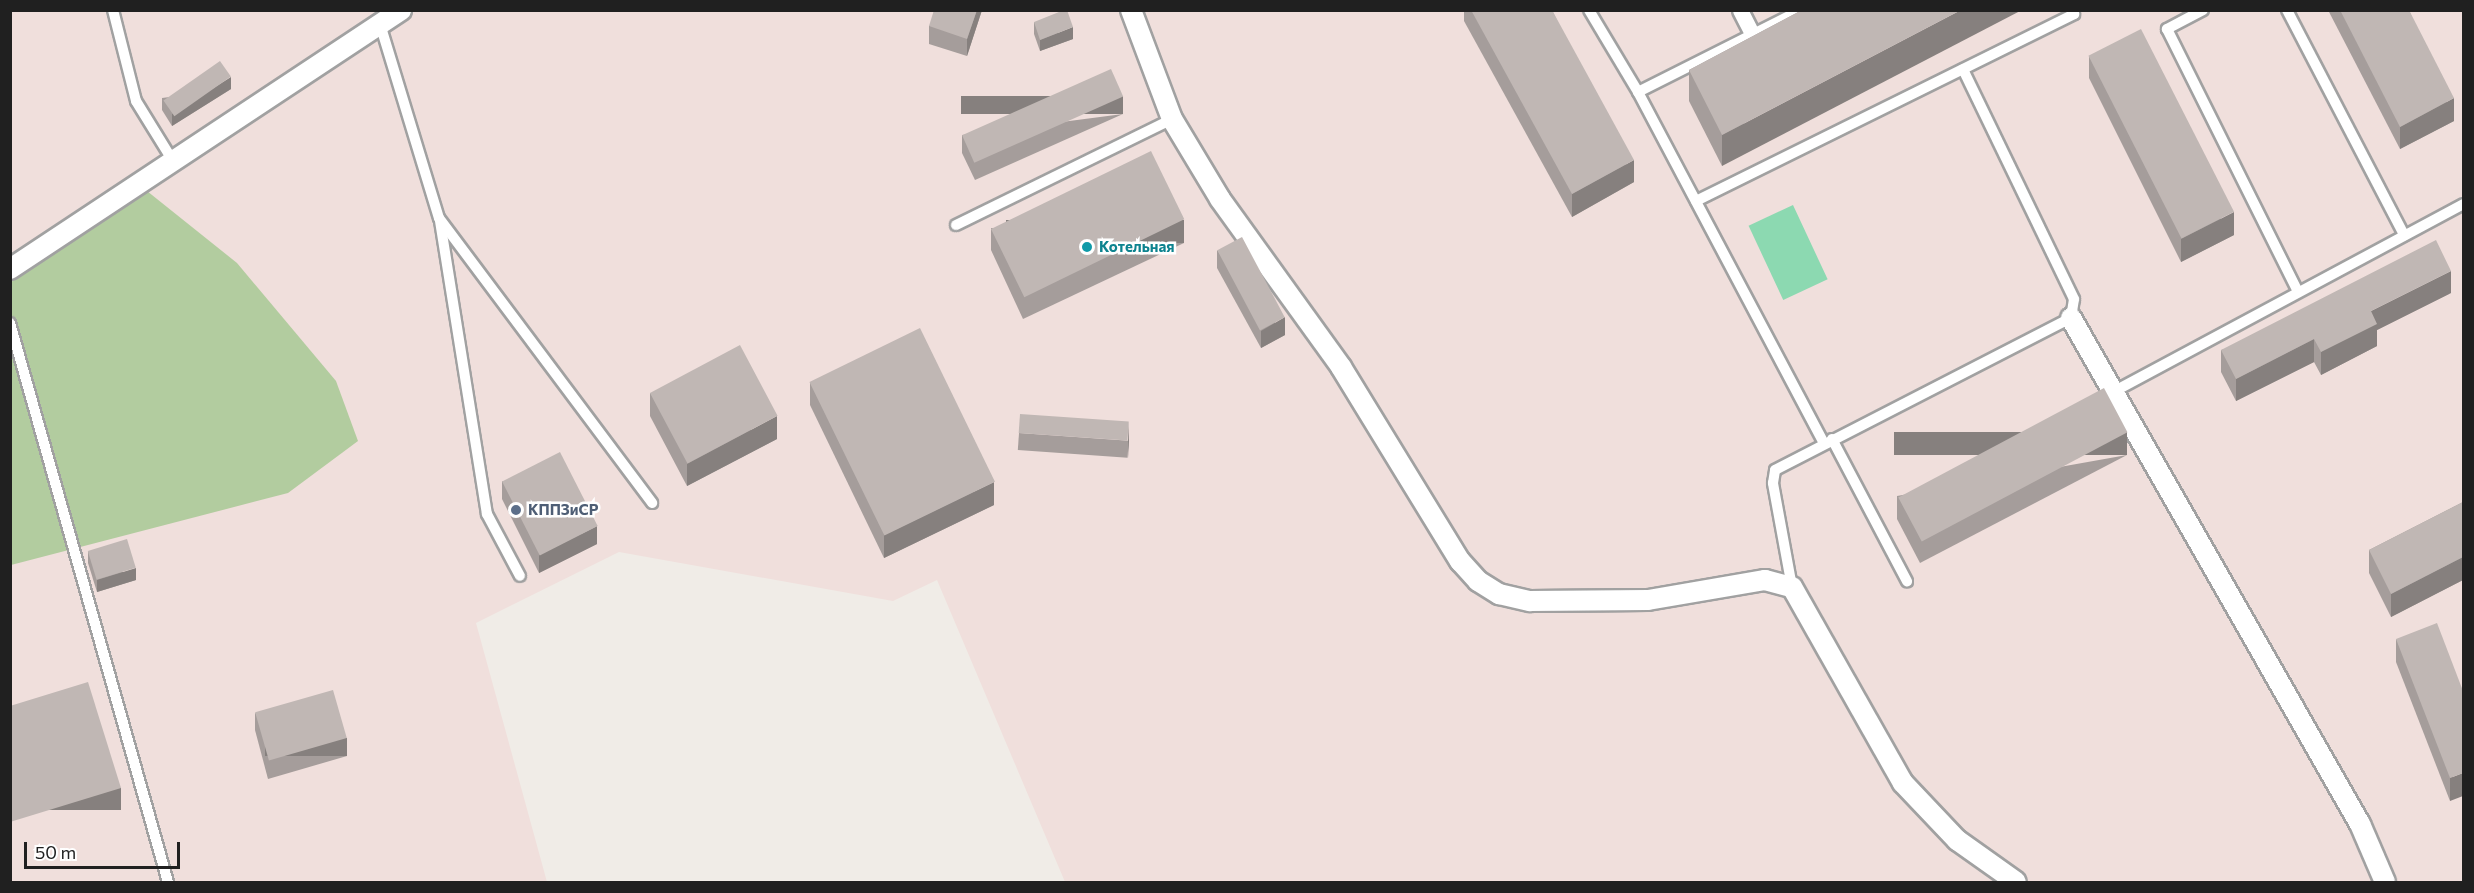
<!DOCTYPE html>
<meta charset="utf-8">
<style>
body{margin:0}
#map{position:relative;width:2474px;height:893px;overflow:hidden;background:#f0ece7;font-family:Commissioner,sans-serif}
div>[style]{position:absolute}
.military>*{inset:0;background:#f0dfdc}
.forest>*{inset:0;background:#b2cc9f}
.pitch>*{inset:0;background:#8cd9b1;transform-origin:0 0}
.roads{filter:drop-shadow(2px 0 #a1a1a1) drop-shadow(-2px 0 #a1a1a1) drop-shadow(0 2px #a1a1a1) drop-shadow(0 -2px #a1a1a1)}
.service>*{height:10px;margin:-5px;padding:0 5px;transform-origin:5px;border-radius:5px;background:#fff}
.pedestrian>*{height:15px;margin:-7.5px;padding:0 7.5px;transform-origin:7.5px;border-radius:7.5px;background:#fff}
.minor>*{height:20px;margin:-10px;padding:0 10px;transform-origin:10px;border-radius:10px;background:#fff}
.wall>*{inset:0;background:#a59d9b;transform-origin:0 0}
.shaded-wall>*{inset:0;background:#86807e;transform-origin:0 0}
.building>*{inset:0;background:#c0b7b4;transform-origin:0 0}
.dots>*{width:16px;height:16px;translate:-50% -50%;box-sizing:border-box;border:3px solid #fff;border-radius:50%}
span{translate:-50% -50%;white-space:nowrap;text-align:center;line-height:1.15;-webkit-text-stroke:5px #fff;paint-order:stroke}
.culture-label{font-size:15px;color:#0d838f;font-weight:700}
.left{translate:0 -50%;text-align:left}
.service-label{font-size:15px;color:#4e5e75;font-weight:700}
.frame{position:absolute;inset:0;border:12px solid #202020;pointer-events:none}
.scale{position:absolute;left:24px;top:842px;width:156px;height:27px;box-sizing:border-box;border:3px solid #202020;border-top:0;padding-left:8px;font-size:18px;line-height:21px;white-space:nowrap;color:#202020;-webkit-text-stroke:4px #fff;paint-order:stroke}
</style>
<div id="map">
<div class="military">
<i style="clip-path:polygon(10px 11px,2463px 11px,2463px 882px,1065px 882px,937px 580px,893px 601px,619px 552px,476px 623px,547px 882px,11px 882px)"></i>
</div>
<div class="forest">
<i style="clip-path:polygon(147px 191px,237px 263px,336px 381px,358px 441px,288px 493px,11px 565px,11px 282px)"></i>
</div>
<div class="pitch">
<i style="left:1793px;top:205px;width:82px;height:49px;rotate:65deg"></i>
</div>
<div class="roads">
<div class="service">
<i style="left:113px;top:10px;width:94px;rotate:75.8deg"></i>
<i style="left:136px;top:101px;width:70px;rotate:58.3deg"></i>
<i style="left:1589px;top:10px;width:96px;rotate:59.1deg"></i>
<i style="left:1638px;top:92px;width:397px;rotate:62.1deg"></i>
<i style="left:2203px;top:10px;width:41px;rotate:152.2deg"></i>
<i style="left:2167px;top:29px;width:294px;rotate:63.5deg"></i>
<i style="left:2287px;top:10px;width:254px;rotate:62.5deg"></i>
<i style="left:380px;top:24px;width:203px;rotate:73.1deg"></i>
<i style="left:439px;top:218px;width:356px;rotate:53.2deg"></i>
<i style="left:1638px;top:92px;width:182px;rotate:-26.7deg"></i>
<i style="left:1696px;top:201px;width:422px;rotate:-26.3deg"></i>
<i style="left:2074px;top:14px;width:4px;rotate:-117deg"></i>
<i style="left:440px;top:221px;width:297px;rotate:80.9deg"></i>
<i style="left:487px;top:514px;width:70px;rotate:62deg"></i>
<i style="left:956px;top:225px;width:241px;rotate:-26.1deg"></i>
<i style="left:10px;top:323px;width:581px;rotate:74.22deg"></i>
<i style="left:2113px;top:392px;width:398px;rotate:-28.2deg"></i>
<i style="left:1832px;top:439px;width:161px;rotate:62.2deg"></i>
<i style="left:1792px;top:587px;width:106px;rotate:-100.4deg"></i>
<i style="left:1773px;top:483px;width:13px;rotate:-81deg"></i>
<i style="left:1775px;top:470px;width:333px;rotate:-27.2deg"></i>
<i style="left:2071px;top:318px;width:19px;rotate:-81deg"></i>
<i style="left:2074px;top:299px;width:255px;rotate:-115.8deg"></i>
</div>
<div class="pedestrian">
<i style="left:1740px;top:10px;width:28px;rotate:63deg"></i>
</div>
<div class="minor">
<i style="left:1131px;top:10px;width:116px;rotate:69.4deg"></i>
<i style="left:1172px;top:119px;width:93px;rotate:59deg"></i>
<i style="left:1220px;top:199px;width:207px;rotate:54.2deg"></i>
<i style="left:1341px;top:367px;width:228px;rotate:58.5deg"></i>
<i style="left:1460px;top:561px;width:27px;rotate:48deg"></i>
<i style="left:1478px;top:581px;width:25px;rotate:32deg"></i>
<i style="left:1499px;top:594px;width:32px;rotate:13deg"></i>
<i style="left:1530px;top:601px;width:118px;rotate:-0.5deg"></i>
<i style="left:1648px;top:600px;width:119px;rotate:-9.7deg"></i>
<i style="left:1765px;top:580px;width:28px;rotate:15deg"></i>
<i style="left:1792px;top:587px;width:225px;rotate:60.5deg"></i>
<i style="left:1903px;top:783px;width:79px;rotate:46.5deg"></i>
<i style="left:1957px;top:840px;width:72px;rotate:35.4deg"></i>
<i style="left:10px;top:269px;width:469px;rotate:-33.5deg"></i>
<i style="left:2071px;top:318px;width:583px;rotate:60.27deg"></i>
<i style="left:2360px;top:824px;width:63px;rotate:66.7deg"></i>
</div>
</div>
<div class="wall">
<i style="clip-path:polygon(982px 10px,967px 56px,929px 44px,929px 26px)"></i>
<i style="clip-path:polygon(1464px 10px,1552px 10px,1634px 182px,1572px 217px,1464px 21px)"></i>
<i style="clip-path:polygon(1802px 10px,1722px 166px,1689px 101px,1689px 70px)"></i>
<i style="clip-path:polygon(2328px 10px,2409px 10px,2454px 121px,2400px 149px)"></i>
<i style="clip-path:polygon(1034px 22px,1073px 39px,1040px 51px,1034px 34px)"></i>
<i style="clip-path:polygon(2089px 56px,2234px 235px,2181px 262px,2089px 78px)"></i>
<i style="clip-path:polygon(231px 89px,172px 126px,162px 110px,162px 98px)"></i>
<i style="clip-path:polygon(1123px 114px,975px 180px,962px 153px,962px 135px)"></i>
<i style="clip-path:polygon(991px 228px,1184px 243px,1023px 319px,991px 250px)"></i>
<i style="clip-path:polygon(1217px 250px,1285px 335px,1261px 348px,1217px 268px)"></i>
<i style="clip-path:polygon(2451px 293px,2377px 330px,2377px 346px,2321px 375px,2314px 362px,2236px 401px,2221px 372px,2221px 350px)"></i>
<i style="clip-path:polygon(810px 382px,994px 505px,884px 558px,810px 405px)"></i>
<i style="clip-path:polygon(650px 393px,777px 439px,687px 486px,650px 416px)"></i>
<i style="left:1019px;top:433px;width:110px;height:17px;rotate:4deg"></i>
<i style="clip-path:polygon(2127px 455px,1920px 563px,1897px 519px,1897px 496px)"></i>
<i style="clip-path:polygon(502px 481px,597px 544px,539px 573px,502px 499px)"></i>
<i style="clip-path:polygon(2463px 502px,2463px 580px,2391px 617px,2369px 573px,2369px 550px)"></i>
<i style="clip-path:polygon(88px 551px,136px 580px,97px 592px,88px 563px)"></i>
<i style="clip-path:polygon(2396px 639px,2463px 691px,2450px 801px,2396px 662px)"></i>
<i style="clip-path:polygon(255px 713px,347px 756px,268px 779px,255px 730px)"></i>
</div>
<div class="shaded-wall">
<i style="clip-path:polygon(977px 10px,982px 10px,967px 56px,967px 39px)"></i>
<i style="clip-path:polygon(1961px 10px,2022px 10px,1722px 166px,1722px 135px)"></i>
<i style="clip-path:polygon(1073px 27px,1073px 39px,1040px 51px,1040px 40px)"></i>
<i style="clip-path:polygon(231px 77px,231px 89px,172px 126px,172px 114px)"></i>
<i style="left:1123px;top:96px;width:18px;height:162px;rotate:90deg"></i>
<i style="clip-path:polygon(2454px 98px,2454px 121px,2400px 149px,2400px 127px)"></i>
<i style="clip-path:polygon(1634px 160px,1634px 182px,1572px 217px,1572px 194px)"></i>
<i style="clip-path:polygon(2234px 212px,2234px 235px,2181px 262px,2181px 239px)"></i>
<i style="left:1184px;top:220px;width:23px;height:178px;rotate:90deg"></i>
<i style="clip-path:polygon(2451px 271px,2451px 293px,2377px 330px,2377px 346px,2321px 375px,2321px 352px,2371px 311px)"></i>
<i style="clip-path:polygon(1285px 317px,1285px 335px,1261px 348px,1261px 331px)"></i>
<i style="clip-path:polygon(2314px 339px,2314px 362px,2236px 401px,2236px 379px)"></i>
<i style="clip-path:polygon(777px 416px,777px 439px,687px 486px,687px 464px)"></i>
<i style="clip-path:polygon(1129px 422px,1129px 440px,1128px 458px,1128px 441px)"></i>
<i style="left:2127px;top:432px;width:23px;height:233px;rotate:90deg"></i>
<i style="clip-path:polygon(994px 482px,994px 505px,884px 558px,884px 535px)"></i>
<i style="clip-path:polygon(597px 526px,597px 544px,539px 573px,539px 555px)"></i>
<i style="clip-path:polygon(2463px 557px,2463px 580px,2391px 617px,2391px 594px)"></i>
<i style="clip-path:polygon(136px 568px,136px 580px,97px 592px,97px 580px)"></i>
<i style="left:347px;top:738px;width:18px;height:82px;rotate:90deg"></i>
<i style="clip-path:polygon(2463px 773px,2463px 796px,2450px 801px,2450px 778px)"></i>
<i style="left:121px;top:788px;width:22px;height:116px;rotate:90deg"></i>
</div>
<div class="building">
<i style="clip-path:polygon(934px 10px,977px 10px,967px 39px,929px 26px)"></i>
<i style="clip-path:polygon(1064px 10px,1067px 10px,1073px 27px,1040px 40px,1034px 22px)"></i>
<i style="clip-path:polygon(1471px 10px,1552px 10px,1634px 160px,1572px 194px)"></i>
<i style="clip-path:polygon(1802px 10px,1961px 10px,1722px 135px,1689px 70px)"></i>
<i style="clip-path:polygon(2340px 10px,2409px 10px,2454px 98px,2400px 127px)"></i>
<i style="left:2141px;top:29px;width:205px;height:59px;rotate:63deg"></i>
<i style="left:220px;top:61px;width:19px;height:69px;rotate:55deg"></i>
<i style="left:1111px;top:69px;width:30px;height:163px;rotate:66deg"></i>
<i style="left:1151px;top:151px;width:76px;height:178px;rotate:64deg"></i>
<i style="left:1242px;top:237px;width:91px;height:28px;rotate:62deg"></i>
<i style="clip-path:polygon(2436px 240px,2451px 271px,2371px 311px,2377px 324px,2321px 352px,2314px 339px,2236px 379px,2221px 350px)"></i>
<i style="left:920px;top:328px;width:171px;height:123px;rotate:64deg"></i>
<i style="left:740px;top:345px;width:80px;height:102px;rotate:62deg"></i>
<i style="left:2104px;top:388px;width:50px;height:233px;rotate:62deg"></i>
<i style="left:1020px;top:414px;width:109px;height:19px;rotate:4deg"></i>
<i style="left:560px;top:452px;width:83px;height:65px;rotate:63deg"></i>
<i style="clip-path:polygon(2463px 502px,2463px 557px,2391px 594px,2369px 550px)"></i>
<i style="left:127px;top:539px;width:30px;height:41px;rotate:73deg"></i>
<i style="clip-path:polygon(2437px 623px,2463px 691px,2463px 773px,2450px 778px,2396px 639px)"></i>
<i style="clip-path:polygon(88px 682px,121px 788px,10px 822px,10px 706px)"></i>
<i style="left:333px;top:690px;width:50px;height:81px;rotate:74deg"></i>
</div>
<div class="dots">
<i style="left:1087px;top:247px;background:#0f9aa8"></i>
<i style="left:516px;top:510px;background:#5c6f8a"></i>
</div>
<div class="culture-label">
<span class="left" style="left:1099px;top:247px">Котельная</span>
</div>
<div class="service-label">
<span class="left" style="left:528px;top:510px">КППЗиСР</span>
</div>
<div class="frame"></div>
<div class="scale">50 m</div>
</div>
